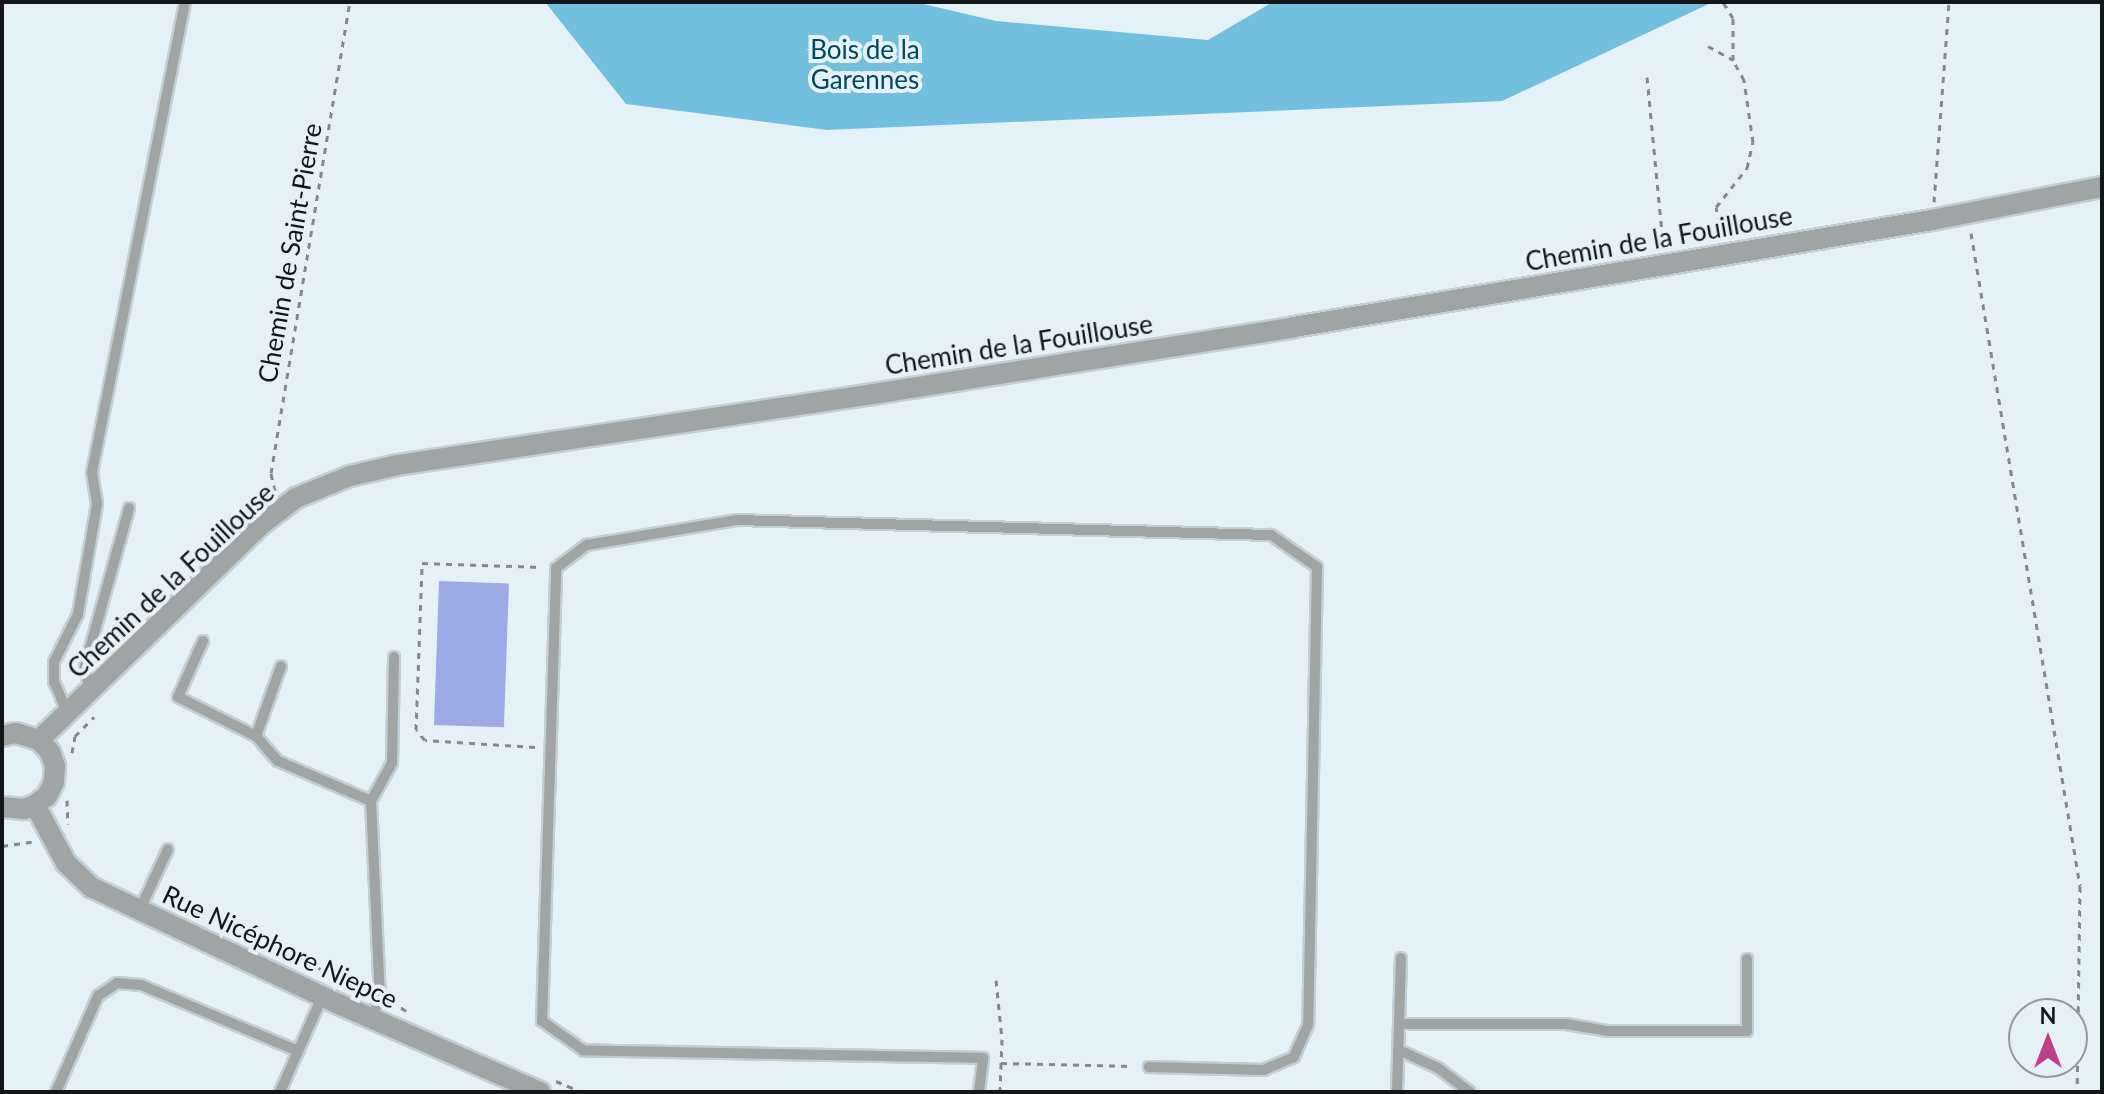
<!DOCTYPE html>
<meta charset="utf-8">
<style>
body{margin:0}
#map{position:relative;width:2104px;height:1094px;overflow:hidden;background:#e4f2f7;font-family:Lato,sans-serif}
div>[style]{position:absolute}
.forest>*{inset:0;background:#73c0de}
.water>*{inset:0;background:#9daae5;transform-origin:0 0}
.path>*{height:3px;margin-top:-1.5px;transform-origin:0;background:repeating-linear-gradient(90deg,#818a8d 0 6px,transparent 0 12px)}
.roads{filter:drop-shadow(2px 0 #c2cfd3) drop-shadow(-2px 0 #c2cfd3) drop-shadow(0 2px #c2cfd3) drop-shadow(0 -2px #c2cfd3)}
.lane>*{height:10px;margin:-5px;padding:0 5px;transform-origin:5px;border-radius:5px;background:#9fa5a5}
.street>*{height:20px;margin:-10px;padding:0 10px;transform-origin:10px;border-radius:10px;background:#9fa5a5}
span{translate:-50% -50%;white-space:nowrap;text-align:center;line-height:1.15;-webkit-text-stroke:8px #e4f2f7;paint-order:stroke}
.park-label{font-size:26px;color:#01485d}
.street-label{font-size:26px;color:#121618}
.frame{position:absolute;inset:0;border:4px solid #121618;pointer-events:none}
.north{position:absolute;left:2008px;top:998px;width:80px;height:80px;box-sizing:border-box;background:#e4f2f7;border:2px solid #909a9e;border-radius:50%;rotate:0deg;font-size:22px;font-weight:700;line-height:32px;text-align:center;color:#121618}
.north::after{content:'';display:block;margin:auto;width:28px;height:36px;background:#c03f88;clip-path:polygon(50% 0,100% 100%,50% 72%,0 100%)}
</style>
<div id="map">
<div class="forest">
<i style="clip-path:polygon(545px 2px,915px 2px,996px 21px,1208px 40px,1273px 2px,1713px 2px,1502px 101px,827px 130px,626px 104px)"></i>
</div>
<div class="water">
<i style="left:439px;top:581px;width:70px;height:144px;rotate:2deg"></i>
</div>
<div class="path">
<i style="left:1708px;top:46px;width:29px;rotate:29deg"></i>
<i style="left:1647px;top:77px;width:168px;rotate:84.5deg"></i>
<i style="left:1934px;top:202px;width:201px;rotate:-85.7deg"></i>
<i style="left:1971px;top:233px;width:662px;rotate:80.52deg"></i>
<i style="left:2080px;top:886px;width:206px;rotate:90.8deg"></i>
<i style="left:1721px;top:235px;width:28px;rotate:-100deg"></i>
<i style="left:1716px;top:207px;width:50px;rotate:-51.5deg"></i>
<i style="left:1747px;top:168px;width:27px;rotate:-77deg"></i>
<i style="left:1753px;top:142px;width:63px;rotate:-98.3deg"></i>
<i style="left:1744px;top:80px;width:23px;rotate:-119deg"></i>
<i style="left:1733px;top:60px;width:42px;rotate:-90deg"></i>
<i style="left:1733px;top:18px;width:19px;rotate:-122deg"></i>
<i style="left:275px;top:491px;width:18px;rotate:-103deg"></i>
<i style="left:271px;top:473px;width:478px;rotate:-80.5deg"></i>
<i style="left:535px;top:747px;width:110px;rotate:-176.4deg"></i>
<i style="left:425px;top:740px;width:13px;rotate:-132deg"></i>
<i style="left:416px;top:730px;width:167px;rotate:-87.9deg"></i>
<i style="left:422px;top:563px;width:119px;rotate:1.9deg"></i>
<i style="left:72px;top:753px;width:17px;rotate:-80deg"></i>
<i style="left:75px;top:736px;width:27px;rotate:-45deg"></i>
<i style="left:67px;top:800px;width:24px;rotate:88deg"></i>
<i style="left:2px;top:846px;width:30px;rotate:-8deg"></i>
<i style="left:198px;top:914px;width:184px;rotate:24.1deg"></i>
<i style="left:996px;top:980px;width:59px;rotate:84.2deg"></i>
<i style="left:1002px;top:1039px;width:53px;rotate:92.2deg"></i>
<i style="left:391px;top:1001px;width:20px;rotate:33deg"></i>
<i style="left:1001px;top:1063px;width:132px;rotate:1.3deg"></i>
<i style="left:556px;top:1081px;width:28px;rotate:23deg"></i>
</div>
<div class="roads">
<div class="lane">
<i style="left:203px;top:641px;width:61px;rotate:114.1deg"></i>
<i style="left:178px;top:697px;width:87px;rotate:26.6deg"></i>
<i style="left:256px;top:736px;width:33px;rotate:49deg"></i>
<i style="left:278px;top:761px;width:101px;rotate:23.3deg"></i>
<i style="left:371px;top:801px;width:195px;rotate:87.4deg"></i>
<i style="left:380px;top:996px;width:24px;rotate:109deg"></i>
<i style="left:95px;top:689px;width:10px;rotate:-135deg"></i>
<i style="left:88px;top:682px;width:16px;rotate:-101deg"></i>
<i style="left:85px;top:666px;width:164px;rotate:-74.4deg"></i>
<i style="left:67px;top:712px;width:33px;rotate:-113deg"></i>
<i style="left:54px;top:682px;width:20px;rotate:-90deg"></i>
<i style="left:54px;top:662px;width:54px;rotate:-63.4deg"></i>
<i style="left:78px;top:614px;width:112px;rotate:-80.2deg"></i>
<i style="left:97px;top:504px;width:32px;rotate:-99deg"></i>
<i style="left:92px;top:472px;width:479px;rotate:-78.8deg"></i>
<i style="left:256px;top:736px;width:74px;rotate:-70.3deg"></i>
<i style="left:371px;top:801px;width:43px;rotate:-61.1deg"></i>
<i style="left:392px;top:763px;width:106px;rotate:-88.9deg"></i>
<i style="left:139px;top:911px;width:68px;rotate:-64.9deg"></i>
<i style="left:1399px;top:1024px;width:167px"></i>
<i style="left:1566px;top:1024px;width:43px;rotate:9.5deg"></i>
<i style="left:1608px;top:1031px;width:139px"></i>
<i style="left:1747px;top:1031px;width:72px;rotate:-90deg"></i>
<i style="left:1399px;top:1050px;width:43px;rotate:24.8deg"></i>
<i style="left:1438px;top:1068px;width:40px;rotate:37deg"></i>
<i style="left:56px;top:1092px;width:105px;rotate:-66.4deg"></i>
<i style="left:98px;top:996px;width:23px;rotate:-34deg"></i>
<i style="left:117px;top:983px;width:24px;rotate:5deg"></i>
<i style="left:141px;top:985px;width:170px;rotate:22.8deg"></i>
<i style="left:280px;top:1092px;width:104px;rotate:-66.1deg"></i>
<i style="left:979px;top:1092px;width:34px;rotate:-83deg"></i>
<i style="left:983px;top:1058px;width:400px;rotate:-178.9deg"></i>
<i style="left:583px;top:1050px;width:50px;rotate:-144.7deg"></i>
<i style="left:542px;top:1021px;width:453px;rotate:-88.2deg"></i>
<i style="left:556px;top:568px;width:39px;rotate:-37deg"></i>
<i style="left:587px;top:545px;width:151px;rotate:-9.5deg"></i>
<i style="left:736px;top:520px;width:535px;rotate:1.61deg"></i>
<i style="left:1271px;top:535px;width:56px;rotate:34.8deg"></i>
<i style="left:1317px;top:567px;width:458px;rotate:91.1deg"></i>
<i style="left:1308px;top:1025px;width:35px;rotate:114deg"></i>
<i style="left:1294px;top:1057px;width:33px;rotate:157deg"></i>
<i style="left:1264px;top:1070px;width:115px;rotate:-178.5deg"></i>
<i style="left:1397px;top:1092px;width:134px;rotate:-88.3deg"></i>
</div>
<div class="street">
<i style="left:2px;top:736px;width:14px;rotate:-12deg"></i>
<i style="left:16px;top:733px;width:24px;rotate:17deg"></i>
<i style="left:39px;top:740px;width:16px;rotate:47deg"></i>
<i style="left:50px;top:752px;width:15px;rotate:70deg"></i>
<i style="left:55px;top:766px;width:16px;rotate:94deg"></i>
<i style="left:54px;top:782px;width:16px;rotate:117deg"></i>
<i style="left:47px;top:796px;width:15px;rotate:143deg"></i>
<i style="left:35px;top:805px;width:12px;rotate:160deg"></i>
<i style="left:24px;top:809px;width:22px;rotate:-175deg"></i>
<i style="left:39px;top:740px;width:312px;rotate:-44.1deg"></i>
<i style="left:263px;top:523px;width:41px;rotate:-37.1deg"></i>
<i style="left:296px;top:498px;width:58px;rotate:-22.2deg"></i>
<i style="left:350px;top:476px;width:49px;rotate:-12.9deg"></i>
<i style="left:398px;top:465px;width:480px;rotate:-8.5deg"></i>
<i style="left:873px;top:394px;width:426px;rotate:-9deg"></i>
<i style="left:1294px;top:327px;width:647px;rotate:-9.52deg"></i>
<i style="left:1932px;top:220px;width:173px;rotate:-11deg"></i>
<i style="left:35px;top:805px;width:66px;rotate:61.9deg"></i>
<i style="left:66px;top:863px;width:35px;rotate:44deg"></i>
<i style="left:91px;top:887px;width:269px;rotate:25.3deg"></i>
<i style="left:334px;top:1002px;width:225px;rotate:23.6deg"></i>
</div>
</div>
<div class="park-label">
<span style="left:865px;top:65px">Bois de la<br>Garennes</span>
</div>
<div class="street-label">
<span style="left:1659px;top:239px;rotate:-10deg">Chemin de la Fouillouse</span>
<span style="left:290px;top:253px;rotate:-80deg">Chemin de Saint-Pierre</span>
<span style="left:1019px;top:345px;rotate:-9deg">Chemin de la Fouillouse</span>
<span style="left:171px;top:581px;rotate:-43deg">Chemin de la Fouillouse</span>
<span style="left:280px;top:947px;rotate:25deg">Rue Nicéphore Niepce</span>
</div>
<div class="frame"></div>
<div class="north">N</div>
</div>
